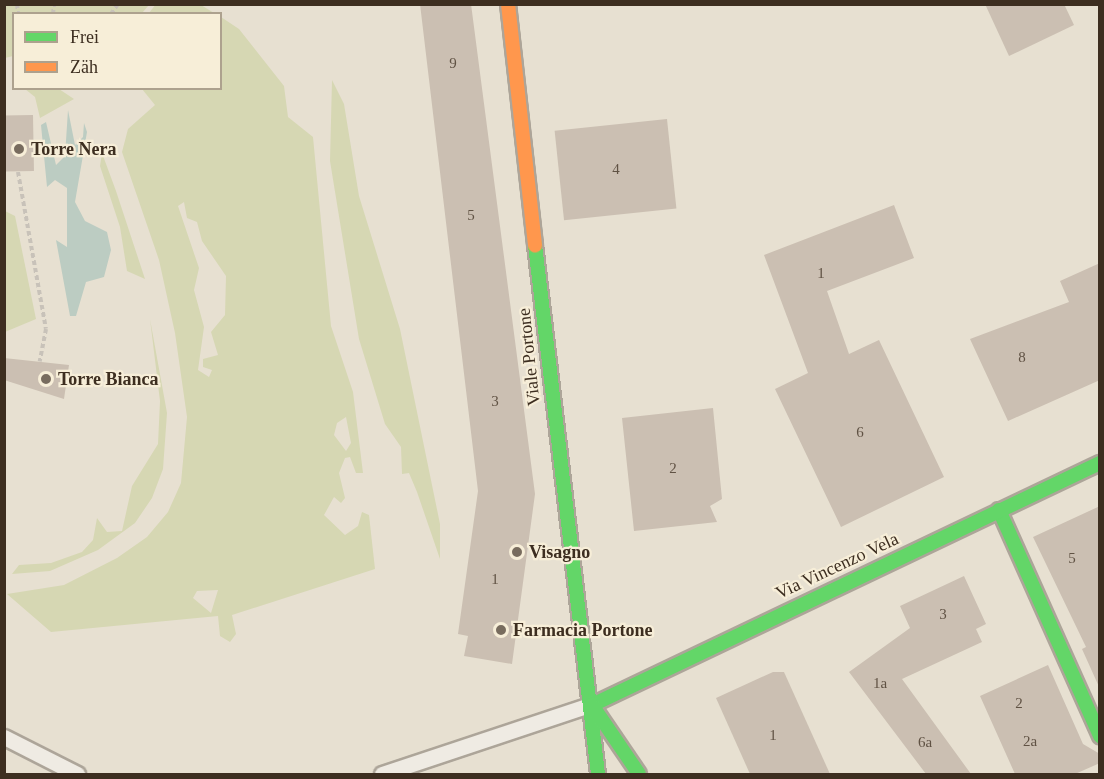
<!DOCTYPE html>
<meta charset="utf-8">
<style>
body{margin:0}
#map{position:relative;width:1104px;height:779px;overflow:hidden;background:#e7e0d1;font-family:Georgia,serif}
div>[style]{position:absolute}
.green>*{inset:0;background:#d6d7b3}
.water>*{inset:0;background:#bcccc2}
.building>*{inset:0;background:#cbbfb2;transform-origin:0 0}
.path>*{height:4px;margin-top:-2px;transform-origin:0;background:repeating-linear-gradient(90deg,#c8c2b9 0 4.5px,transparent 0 7.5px)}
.roads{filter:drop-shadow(2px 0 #ada599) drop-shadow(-2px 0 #ada599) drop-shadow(0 2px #ada599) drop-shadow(0 -2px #ada599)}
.lane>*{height:15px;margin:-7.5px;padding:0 7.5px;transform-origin:7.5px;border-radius:7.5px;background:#efebe3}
.fast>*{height:14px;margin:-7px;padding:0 7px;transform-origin:7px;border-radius:7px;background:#63d668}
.slow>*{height:14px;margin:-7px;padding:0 7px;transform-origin:7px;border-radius:7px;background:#ff974d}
.dots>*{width:16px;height:16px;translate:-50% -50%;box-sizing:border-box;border:3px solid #f7eed8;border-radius:50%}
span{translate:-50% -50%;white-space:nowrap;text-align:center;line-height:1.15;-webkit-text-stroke:4.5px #f7eed8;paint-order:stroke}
.number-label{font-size:15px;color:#605244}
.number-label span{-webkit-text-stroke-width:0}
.poi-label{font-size:18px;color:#3d2e20;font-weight:700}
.left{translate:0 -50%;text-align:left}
.street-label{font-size:18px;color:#3d2e20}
.frame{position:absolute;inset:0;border:6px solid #3d2e20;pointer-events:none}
.legend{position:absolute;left:12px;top:12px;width:210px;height:78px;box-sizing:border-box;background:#f7eed8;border:2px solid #ada18e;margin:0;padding:8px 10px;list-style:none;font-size:18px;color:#3d2e20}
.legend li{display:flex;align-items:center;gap:12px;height:30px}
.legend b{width:30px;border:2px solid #ada18e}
</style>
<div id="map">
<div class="green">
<i style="clip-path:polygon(5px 4px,149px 4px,149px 5px,142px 13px,14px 14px,13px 56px,5px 58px)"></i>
<i style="clip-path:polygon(156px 4px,201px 5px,214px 13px,149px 13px)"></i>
<i style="clip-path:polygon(evenodd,221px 17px,239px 29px,284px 86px,288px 117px,313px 137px,331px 326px,353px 392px,363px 473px,356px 473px,350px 457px,345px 458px,339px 473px,345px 498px,341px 503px,334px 497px,324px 515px,345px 535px,358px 526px,362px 512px,369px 515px,375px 569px,232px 615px,236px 634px,230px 642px,220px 636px,218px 616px,51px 632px,7px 594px,64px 585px,117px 558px,147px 537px,168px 512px,181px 483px,187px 417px,175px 333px,159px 260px,122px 152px,128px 129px,155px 105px,142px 89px,220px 88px,221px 17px,184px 202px,187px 218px,197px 222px,202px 241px,226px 276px,225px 315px,211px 332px,218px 355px,203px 359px,203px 367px,212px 370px,209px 377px,198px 370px,204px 327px,194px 290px,199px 268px,178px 206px,184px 202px,221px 17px,346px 417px,351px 443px,346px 451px,334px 435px,337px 423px,346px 417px,221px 17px,218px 590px,211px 613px,193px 598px,197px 591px,218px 590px)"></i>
<i style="clip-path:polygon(332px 80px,344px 104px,359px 196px,400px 329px,440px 524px,440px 559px,417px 492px,409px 473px,402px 474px,401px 447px,385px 424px,359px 339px,330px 161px)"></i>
<i style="clip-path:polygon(25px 89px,59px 89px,74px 99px,40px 118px,35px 97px)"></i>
<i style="clip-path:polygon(102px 153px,116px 191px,145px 279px,127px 271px,120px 227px,100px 166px)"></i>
<i style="clip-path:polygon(5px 211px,15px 216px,36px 319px,5px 332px)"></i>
<i style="clip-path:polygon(150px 319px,167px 413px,163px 469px,152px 498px,135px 523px,98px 550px,50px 571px,12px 574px,19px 565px,51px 563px,82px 552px,93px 540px,97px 518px,107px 532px,122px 531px,132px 486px,158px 444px,160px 401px)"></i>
</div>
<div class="water">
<i style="clip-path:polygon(68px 110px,75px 145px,83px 137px,84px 123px,87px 132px,75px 202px,85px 221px,107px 232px,111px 250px,104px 277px,86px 282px,76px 316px,70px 316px,56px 240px,67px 247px,67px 188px,55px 180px,47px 187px,41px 125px,46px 122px,56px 165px,65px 156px)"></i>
</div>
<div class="building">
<i style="clip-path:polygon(420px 4px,471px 4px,535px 494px,512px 664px,464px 656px,468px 636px,458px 634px,478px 491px)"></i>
<i style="clip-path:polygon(985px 4px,1064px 4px,1074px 25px,1009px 56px)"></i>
<i style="left:33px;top:115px;width:56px;height:29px;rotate:89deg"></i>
<i style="left:667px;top:119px;width:90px;height:113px;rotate:84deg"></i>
<i style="clip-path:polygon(894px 205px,914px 258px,827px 291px,849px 354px,879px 340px,944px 477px,841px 527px,775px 389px,808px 373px,764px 255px)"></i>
<i style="clip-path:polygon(1100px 263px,1100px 380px,1008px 421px,970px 339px,1069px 302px,1060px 281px)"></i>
<i style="clip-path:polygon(4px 358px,69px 365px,64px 399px,4px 380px)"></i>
<i style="clip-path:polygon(713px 408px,722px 499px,710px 506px,717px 522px,634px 531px,622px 418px)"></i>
<i style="clip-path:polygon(1100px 506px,1100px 689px,1082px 649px,1086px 647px,1033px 537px)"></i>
<i style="clip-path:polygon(964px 576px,986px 624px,976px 629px,982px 642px,902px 679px,971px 774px,926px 774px,849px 672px,910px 628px,900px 606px)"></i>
<i style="clip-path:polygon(1048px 665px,1083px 744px,1100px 754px,1100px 763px,1075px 774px,1015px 774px,980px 696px)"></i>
<i style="clip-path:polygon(773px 672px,784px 672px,830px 774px,750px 774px,716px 698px)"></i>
</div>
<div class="path">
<i style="left:17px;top:4px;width:10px;rotate:84deg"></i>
<i style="left:53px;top:14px;width:10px;rotate:-84deg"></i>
<i style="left:111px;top:14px;width:12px;rotate:-55deg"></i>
<i style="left:18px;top:172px;width:159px;rotate:79.9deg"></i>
<i style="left:46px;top:329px;width:33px;rotate:101deg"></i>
</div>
<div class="roads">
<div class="lane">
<i style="left:4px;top:737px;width:82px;rotate:26.9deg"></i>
<i style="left:382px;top:774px;width:219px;rotate:-18.4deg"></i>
</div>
<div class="fast">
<i style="left:535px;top:245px;width:533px;rotate:83.21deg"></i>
<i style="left:999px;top:510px;width:248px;rotate:65.9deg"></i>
<i style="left:592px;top:705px;width:563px;rotate:-25.47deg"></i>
<i style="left:592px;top:705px;width:83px;rotate:55.7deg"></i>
</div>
<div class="slow">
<i style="left:508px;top:4px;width:243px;rotate:83.6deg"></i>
</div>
</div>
<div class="dots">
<i style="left:19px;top:149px;background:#786c5e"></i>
<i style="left:46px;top:379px;background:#786c5e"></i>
<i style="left:517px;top:552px;background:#786c5e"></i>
<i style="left:501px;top:630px;background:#786c5e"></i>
</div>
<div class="number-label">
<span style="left:453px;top:64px">9</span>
<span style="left:616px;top:170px">4</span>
<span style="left:471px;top:216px">5</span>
<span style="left:821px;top:274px">1</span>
<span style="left:1022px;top:358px">8</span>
<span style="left:495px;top:402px">3</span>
<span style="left:860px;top:433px">6</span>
<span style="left:673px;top:469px">2</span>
<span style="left:1072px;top:559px">5</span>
<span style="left:495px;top:580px">1</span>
<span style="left:943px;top:615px">3</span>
<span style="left:880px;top:684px">1a</span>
<span style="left:1019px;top:704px">2</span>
<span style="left:773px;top:736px">1</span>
<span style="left:1030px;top:742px">2a</span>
<span style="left:925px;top:743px">6a</span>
</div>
<div class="poi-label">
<span class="left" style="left:31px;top:149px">Torre Nera</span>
<span class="left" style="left:58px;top:379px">Torre Bianca</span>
<span class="left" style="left:529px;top:552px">Visagno</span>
<span class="left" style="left:513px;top:630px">Farmacia Portone</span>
</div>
<div class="street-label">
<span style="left:529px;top:357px;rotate:-96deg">Viale Portone</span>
<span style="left:837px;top:566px;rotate:-25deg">Via Vincenzo Vela</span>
</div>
<div class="frame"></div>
<ul class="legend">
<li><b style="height:8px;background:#63d668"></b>Frei</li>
<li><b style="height:8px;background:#ff974d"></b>Zäh</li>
</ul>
</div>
